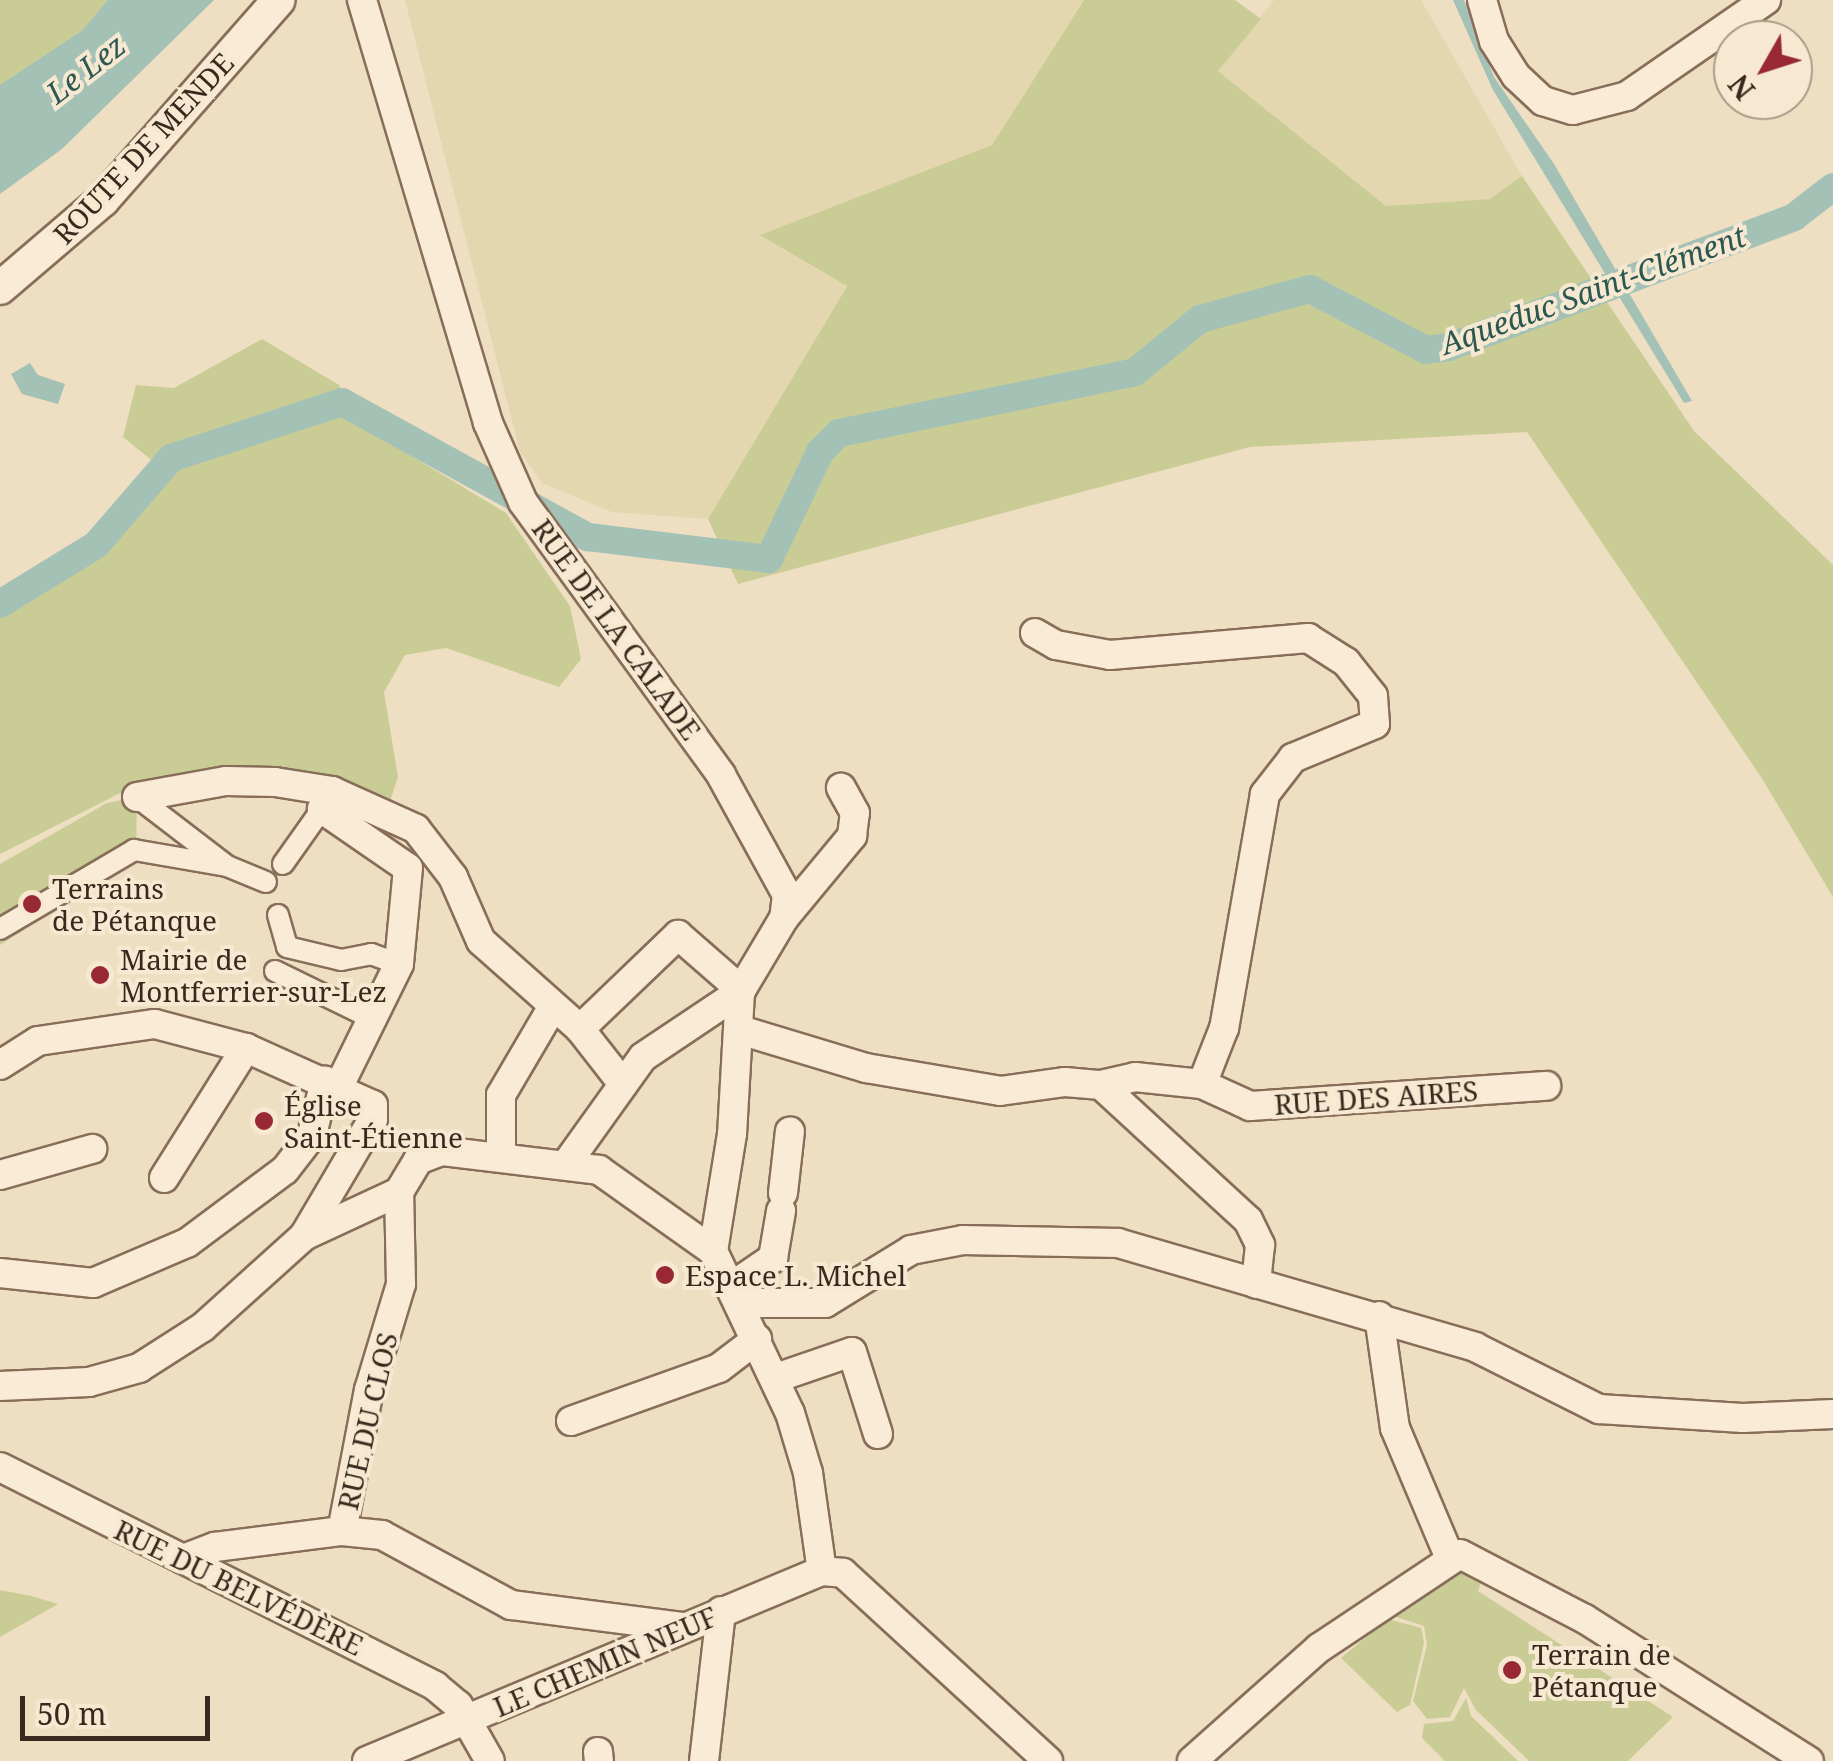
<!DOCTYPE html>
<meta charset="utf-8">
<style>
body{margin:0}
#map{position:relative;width:1833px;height:1761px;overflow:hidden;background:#eedec2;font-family:"Noto Serif",serif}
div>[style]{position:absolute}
.farmland>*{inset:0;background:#e4d7af}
.green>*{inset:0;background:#cacc96}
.water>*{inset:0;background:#a4c1b6}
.canal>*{height:28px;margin:-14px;padding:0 14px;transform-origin:14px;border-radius:14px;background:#a4c1b6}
.roads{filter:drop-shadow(2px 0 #886e59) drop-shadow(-2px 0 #886e59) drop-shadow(0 2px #886e59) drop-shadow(0 -2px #886e59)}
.pedestrian>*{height:20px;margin:-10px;padding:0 10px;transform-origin:10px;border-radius:10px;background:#f9ebd5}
.minor>*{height:28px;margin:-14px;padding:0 14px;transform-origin:14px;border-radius:14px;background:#f9ebd5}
.tertiary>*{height:32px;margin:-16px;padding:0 16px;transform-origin:16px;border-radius:16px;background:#f9ebd5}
.dots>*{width:28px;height:28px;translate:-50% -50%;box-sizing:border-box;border:5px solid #f6e8d1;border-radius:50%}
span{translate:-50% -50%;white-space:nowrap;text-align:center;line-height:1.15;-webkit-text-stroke:8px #f6e8d1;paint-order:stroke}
.street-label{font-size:28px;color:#38281d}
.poi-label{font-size:28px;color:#38281d}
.left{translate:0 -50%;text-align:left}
.water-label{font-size:30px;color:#2c5852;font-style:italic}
.north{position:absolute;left:1713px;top:20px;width:100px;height:100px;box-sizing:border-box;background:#f6e8d1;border:2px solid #aa9b89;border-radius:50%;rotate:231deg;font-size:28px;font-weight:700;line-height:40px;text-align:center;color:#38281d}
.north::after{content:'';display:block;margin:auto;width:35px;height:45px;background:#982832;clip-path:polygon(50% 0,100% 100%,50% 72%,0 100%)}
.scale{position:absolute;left:20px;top:1696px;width:190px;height:45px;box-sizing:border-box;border:5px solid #38281d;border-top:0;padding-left:12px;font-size:30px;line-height:35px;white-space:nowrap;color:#38281d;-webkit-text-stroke:8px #f6e8d1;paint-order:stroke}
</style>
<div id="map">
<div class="farmland">
<i style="clip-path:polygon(405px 0,1084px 0,992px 145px,761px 235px,847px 285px,708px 519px,612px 512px,542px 483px,520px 452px)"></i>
<i style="clip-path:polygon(1274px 0,1421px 0,1522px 176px,1491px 199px,1386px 206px,1218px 71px)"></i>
</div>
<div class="green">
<i style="clip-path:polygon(0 0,144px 0,0 102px)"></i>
<i style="clip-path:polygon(1084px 0,1235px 0,1261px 19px,1218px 71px,1386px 206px,1490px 199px,1522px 176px,1694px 431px,1833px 565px,1833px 897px,1761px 777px,1527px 432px,1250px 447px,738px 584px,708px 519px,847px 286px,760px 235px,992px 145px)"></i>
<i style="clip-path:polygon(262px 339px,339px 385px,357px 423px,506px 513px,570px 606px,581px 659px,559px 687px,446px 648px,405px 655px,384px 692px,398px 777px,390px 801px,333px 781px,134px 786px,0 854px,0 595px,95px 536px,155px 463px,123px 437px,136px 385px,174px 388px)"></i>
<i style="clip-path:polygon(137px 797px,136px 859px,0 945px,0 864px,107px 803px)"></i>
<i style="clip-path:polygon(1457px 1562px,1483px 1576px,1478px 1591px,1673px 1717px,1628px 1761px,1529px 1761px,1476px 1710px,1464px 1688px,1450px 1717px,1427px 1719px,1413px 1701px,1427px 1645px,1424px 1626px,1390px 1615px)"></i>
<i style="clip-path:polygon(0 1590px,31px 1596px,58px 1604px,0 1637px)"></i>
<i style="clip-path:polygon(1388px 1619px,1421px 1628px,1424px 1643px,1410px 1705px,1397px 1712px,1341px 1658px)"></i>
<i style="clip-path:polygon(1466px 1698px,1471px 1716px,1518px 1761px,1445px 1761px,1422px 1738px,1424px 1724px,1453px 1721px)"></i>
</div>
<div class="water">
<i style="clip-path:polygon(108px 0,214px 0,62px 149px,0 194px,0 85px,83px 30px)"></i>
<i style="clip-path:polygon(1453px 0,1464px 0,1494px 77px,1554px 164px,1692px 401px,1684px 403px,1493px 90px)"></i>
<i style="clip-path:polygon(30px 363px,38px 375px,65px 384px,58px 404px,22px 394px,11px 374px)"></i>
</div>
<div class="canal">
<i style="left:0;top:604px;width:113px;rotate:-31.6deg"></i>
<i style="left:96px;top:545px;width:115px;rotate:-49.2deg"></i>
<i style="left:171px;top:458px;width:180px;rotate:-18.1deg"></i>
<i style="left:342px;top:402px;width:281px;rotate:28.8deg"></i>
<i style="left:588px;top:537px;width:182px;rotate:6.9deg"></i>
<i style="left:769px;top:559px;width:119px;rotate:-64.5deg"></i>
<i style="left:820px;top:452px;width:27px;rotate:-45deg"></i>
<i style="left:839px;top:433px;width:302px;rotate:-11.6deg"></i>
<i style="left:1135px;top:372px;width:84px;rotate:-39.2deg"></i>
<i style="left:1200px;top:319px;width:114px;rotate:-15.3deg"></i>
<i style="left:1310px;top:289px;width:131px;rotate:27.7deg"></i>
<i style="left:1426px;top:350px;width:23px;rotate:-7deg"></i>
<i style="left:1449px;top:347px;width:369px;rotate:-20.6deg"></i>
<i style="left:1794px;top:217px;width:49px;rotate:-37.6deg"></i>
</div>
<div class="roads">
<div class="pedestrian">
<i style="left:137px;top:797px;width:113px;rotate:37.5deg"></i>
<i style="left:227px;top:866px;width:42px;rotate:22.3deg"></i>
<i style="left:283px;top:864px;width:67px;rotate:-54.7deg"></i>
<i style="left:278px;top:915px;width:33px;rotate:74deg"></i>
<i style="left:287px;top:947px;width:56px;rotate:13.5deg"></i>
<i style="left:341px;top:960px;width:31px;rotate:-11deg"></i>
<i style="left:371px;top:954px;width:30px;rotate:20deg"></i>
<i style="left:0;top:929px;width:156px;rotate:-30.5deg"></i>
<i style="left:134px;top:850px;width:94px;rotate:9.8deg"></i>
<i style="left:275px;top:971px;width:111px;rotate:26.1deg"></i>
</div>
<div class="minor">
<i style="left:362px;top:0;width:441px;rotate:73.4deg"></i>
<i style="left:488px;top:423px;width:86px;rotate:66.1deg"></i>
<i style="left:523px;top:502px;width:337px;rotate:54deg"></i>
<i style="left:721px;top:775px;width:137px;rotate:61.2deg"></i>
<i style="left:787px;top:895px;width:23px;rotate:97deg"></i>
<i style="left:784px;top:918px;width:86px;rotate:120.7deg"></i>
<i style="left:740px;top:992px;width:142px;rotate:93.2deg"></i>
<i style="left:732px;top:1134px;width:119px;rotate:99.2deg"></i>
<i style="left:1482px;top:0;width:43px;rotate:73.7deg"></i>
<i style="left:1494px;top:41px;width:41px;rotate:57.8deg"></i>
<i style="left:1516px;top:76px;width:37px;rotate:43deg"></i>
<i style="left:1543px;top:101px;width:31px;rotate:17deg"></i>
<i style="left:1573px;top:110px;width:56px;rotate:-14.5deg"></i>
<i style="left:1627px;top:96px;width:169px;rotate:-34.6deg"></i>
<i style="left:1035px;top:633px;width:24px;rotate:30deg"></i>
<i style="left:1056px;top:645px;width:55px;rotate:10.5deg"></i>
<i style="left:1110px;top:655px;width:199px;rotate:-4.9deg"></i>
<i style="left:1308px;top:638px;width:45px;rotate:32.3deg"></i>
<i style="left:1346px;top:662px;width:43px;rotate:51.5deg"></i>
<i style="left:1373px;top:696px;width:28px;rotate:86deg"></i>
<i style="left:1375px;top:724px;width:89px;rotate:157.5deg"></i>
<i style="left:1293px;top:758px;width:46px;rotate:127.9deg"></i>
<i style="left:1265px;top:794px;width:238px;rotate:99.9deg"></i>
<i style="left:1224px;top:1028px;width:60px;rotate:111.4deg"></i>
<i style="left:332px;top:791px;width:21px;rotate:119deg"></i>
<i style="left:322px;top:809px;width:104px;rotate:34.5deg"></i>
<i style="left:408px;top:868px;width:96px;rotate:95.4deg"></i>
<i style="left:399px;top:964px;width:138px;rotate:116.2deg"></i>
<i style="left:137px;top:797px;width:90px;rotate:-10.2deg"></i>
<i style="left:226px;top:781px;width:49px;rotate:1.2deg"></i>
<i style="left:275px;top:782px;width:58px;rotate:9deg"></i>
<i style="left:332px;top:791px;width:92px;rotate:24.3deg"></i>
<i style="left:416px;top:829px;width:61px;rotate:52.4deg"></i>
<i style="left:453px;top:877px;width:70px;rotate:66.4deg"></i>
<i style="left:481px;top:941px;width:132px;rotate:41.6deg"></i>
<i style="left:580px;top:1029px;width:70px;rotate:52deg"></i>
<i style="left:784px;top:918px;width:107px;rotate:-50.3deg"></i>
<i style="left:852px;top:836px;width:23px;rotate:-83deg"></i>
<i style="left:855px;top:813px;width:29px;rotate:-119deg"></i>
<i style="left:580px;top:1029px;width:136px;rotate:-43.8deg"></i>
<i style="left:678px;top:935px;width:84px;rotate:41.1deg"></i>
<i style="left:740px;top:1030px;width:132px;rotate:16.8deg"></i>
<i style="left:866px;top:1068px;width:136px;rotate:9.7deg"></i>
<i style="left:1000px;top:1091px;width:66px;rotate:-7.9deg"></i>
<i style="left:1065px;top:1082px;width:36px;rotate:5deg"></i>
<i style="left:1101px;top:1085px;width:35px;rotate:-13deg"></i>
<i style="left:1135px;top:1077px;width:67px;rotate:6deg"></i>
<i style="left:1202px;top:1084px;width:53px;rotate:24.6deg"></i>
<i style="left:1250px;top:1106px;width:297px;rotate:-3.9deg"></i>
<i style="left:0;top:1065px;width:45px;rotate:-32.3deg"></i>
<i style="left:38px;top:1041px;width:118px;rotate:-8.3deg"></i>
<i style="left:155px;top:1024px;width:94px;rotate:14.8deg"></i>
<i style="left:246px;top:1048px;width:139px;rotate:24.2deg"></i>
<i style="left:373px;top:1105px;width:14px;rotate:90deg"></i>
<i style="left:373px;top:1119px;width:136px;rotate:120.5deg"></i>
<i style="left:1101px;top:1085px;width:200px;rotate:42.6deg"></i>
<i style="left:1248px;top:1220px;width:28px;rotate:64deg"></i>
<i style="left:1260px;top:1245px;width:39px;rotate:96deg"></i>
<i style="left:501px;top:1157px;width:62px;rotate:-90deg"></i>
<i style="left:501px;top:1095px;width:101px;rotate:-59.6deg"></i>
<i style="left:567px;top:1163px;width:130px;rotate:-54.4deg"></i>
<i style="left:643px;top:1057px;width:117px;rotate:-33.8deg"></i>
<i style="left:0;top:1175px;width:96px;rotate:-15.8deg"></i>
<i style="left:164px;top:1178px;width:154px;rotate:-57.8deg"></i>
<i style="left:783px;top:1193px;width:62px;rotate:-83.6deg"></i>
<i style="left:0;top:1273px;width:94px;rotate:6.1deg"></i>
<i style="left:93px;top:1283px;width:102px;rotate:-23.1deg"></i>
<i style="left:187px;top:1243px;width:122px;rotate:-36.7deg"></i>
<i style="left:285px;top:1170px;width:44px;rotate:-52.4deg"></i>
<i style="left:312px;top:1135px;width:56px;rotate:-76.5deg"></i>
<i style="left:732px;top:1286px;width:50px;rotate:-34.3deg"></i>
<i style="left:773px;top:1258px;width:48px;rotate:-80.3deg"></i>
<i style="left:741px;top:1303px;width:84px"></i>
<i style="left:825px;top:1303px;width:101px;rotate:-31.6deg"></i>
<i style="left:911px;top:1250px;width:53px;rotate:-10.9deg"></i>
<i style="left:963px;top:1240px;width:155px;rotate:1.1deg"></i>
<i style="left:1118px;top:1243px;width:372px;rotate:16.2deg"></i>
<i style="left:1475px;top:1347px;width:139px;rotate:26.6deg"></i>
<i style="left:1599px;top:1409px;width:144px;rotate:3.6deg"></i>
<i style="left:1743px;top:1418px;width:90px;rotate:-2.5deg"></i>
<i style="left:1379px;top:1316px;width:113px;rotate:81.9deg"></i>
<i style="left:1395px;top:1428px;width:139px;rotate:67.1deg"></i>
<i style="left:776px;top:1378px;width:80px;rotate:-18.9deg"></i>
<i style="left:852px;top:1352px;width:86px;rotate:72.4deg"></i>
<i style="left:0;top:1386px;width:89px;rotate:-2.6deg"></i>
<i style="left:89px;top:1382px;width:52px;rotate:-15.6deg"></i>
<i style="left:139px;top:1368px;width:76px;rotate:-32.6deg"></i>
<i style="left:203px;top:1327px;width:136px;rotate:-42deg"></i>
<i style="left:304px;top:1236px;width:105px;rotate:-24.9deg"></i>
<i style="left:571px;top:1421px;width:157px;rotate:-19.7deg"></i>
<i style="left:719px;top:1368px;width:48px;rotate:-37.3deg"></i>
<i style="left:0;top:1467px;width:487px;rotate:26.7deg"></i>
<i style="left:435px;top:1686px;width:30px;rotate:40deg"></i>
<i style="left:458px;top:1705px;width:64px;rotate:60.3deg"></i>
<i style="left:342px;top:1531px;width:144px;rotate:-79.2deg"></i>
<i style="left:369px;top:1390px;width:111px;rotate:-73.2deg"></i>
<i style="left:401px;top:1284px;width:92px;rotate:-91.2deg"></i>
<i style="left:399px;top:1192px;width:37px;rotate:-59deg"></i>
<i style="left:418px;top:1160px;width:26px;rotate:-21deg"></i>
<i style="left:442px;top:1151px;width:158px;rotate:6.9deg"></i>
<i style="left:599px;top:1170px;width:140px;rotate:35.4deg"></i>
<i style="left:713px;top:1251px;width:179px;rotate:64.6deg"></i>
<i style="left:790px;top:1413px;width:63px;rotate:73.3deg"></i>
<i style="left:808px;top:1473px;width:99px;rotate:81.9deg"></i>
<i style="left:183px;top:1559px;width:34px;rotate:-21deg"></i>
<i style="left:215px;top:1547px;width:128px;rotate:-7.2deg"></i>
<i style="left:342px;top:1531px;width:40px;rotate:5.7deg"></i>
<i style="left:382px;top:1535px;width:147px;rotate:28.5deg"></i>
<i style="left:511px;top:1605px;width:172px;rotate:7.3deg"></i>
<i style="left:822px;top:1571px;width:21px;rotate:5deg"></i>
<i style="left:843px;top:1573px;width:278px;rotate:42.5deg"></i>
<i style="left:598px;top:1752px;width:9px;rotate:84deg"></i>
<i style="left:367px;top:1761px;width:493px;rotate:-22.7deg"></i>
<i style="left:704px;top:1761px;width:151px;rotate:-83.5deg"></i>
<i style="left:1192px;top:1761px;width:170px;rotate:-41.7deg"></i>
<i style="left:1319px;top:1648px;width:169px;rotate:-33.7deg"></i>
<i style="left:1460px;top:1554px;width:141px;rotate:27.5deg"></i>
<i style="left:1585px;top:1619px;width:265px;rotate:32.4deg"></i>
</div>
<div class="tertiary">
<i style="left:0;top:288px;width:135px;rotate:-40.5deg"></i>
<i style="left:103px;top:200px;width:266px;rotate:-48.7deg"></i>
</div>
</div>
<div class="dots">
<i style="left:32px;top:904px;background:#982832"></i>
<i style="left:100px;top:975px;background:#982832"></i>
<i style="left:264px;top:1121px;background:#982832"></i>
<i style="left:665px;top:1275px;background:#982832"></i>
<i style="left:1512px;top:1670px;background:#982832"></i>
</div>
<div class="street-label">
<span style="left:143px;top:148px;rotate:-47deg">ROUTE DE MENDE</span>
<span style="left:617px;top:629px;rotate:54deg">RUE DE LA CALADE</span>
<span style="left:1376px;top:1097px;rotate:-4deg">RUE DES AIRES</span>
<span style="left:367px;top:1421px;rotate:-77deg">RUE DU CLOS</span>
<span style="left:239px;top:1587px;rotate:26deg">RUE DU BELVÉDÈRE</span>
<span style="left:605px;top:1661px;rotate:-23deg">LE CHEMIN NEUF</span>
</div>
<div class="poi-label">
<span class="left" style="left:52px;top:904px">Terrains<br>de Pétanque</span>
<span class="left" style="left:120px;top:975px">Mairie de<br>Montferrier-sur-Lez</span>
<span class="left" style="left:284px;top:1121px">Église<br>Saint-Étienne</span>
<span class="left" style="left:685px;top:1275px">Espace L. Michel</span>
<span class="left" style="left:1532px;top:1670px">Terrain de<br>Pétanque</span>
</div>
<div class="water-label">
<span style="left:86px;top:69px;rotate:-38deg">Le Lez</span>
<span style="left:1593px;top:290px;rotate:-20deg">Aqueduc Saint-Clément</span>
</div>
<div class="north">N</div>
<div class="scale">50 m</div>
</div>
